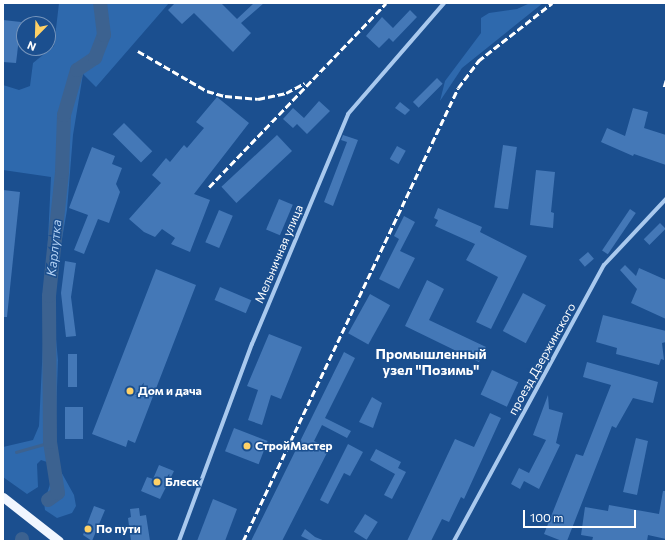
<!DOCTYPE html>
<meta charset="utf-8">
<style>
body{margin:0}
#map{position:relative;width:669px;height:544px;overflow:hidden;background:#1b4f8f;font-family:Commissioner,sans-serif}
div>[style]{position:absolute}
.green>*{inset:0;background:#2e69ad}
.stream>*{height:2.5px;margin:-1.25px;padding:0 1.25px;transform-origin:1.25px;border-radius:1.25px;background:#3c6290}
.river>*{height:14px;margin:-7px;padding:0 7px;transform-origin:7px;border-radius:7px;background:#3c6290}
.building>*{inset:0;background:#4478b7;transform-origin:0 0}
.street>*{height:4px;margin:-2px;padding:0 2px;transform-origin:2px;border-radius:2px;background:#a9c9ee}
.primary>*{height:9px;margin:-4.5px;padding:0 4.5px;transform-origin:4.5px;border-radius:4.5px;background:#f0f6ff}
.rail>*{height:2.5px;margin-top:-1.25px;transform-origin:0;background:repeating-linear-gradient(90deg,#fff 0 7px,transparent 0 10px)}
.dots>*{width:11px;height:11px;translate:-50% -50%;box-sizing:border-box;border:2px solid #1b4f8f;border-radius:50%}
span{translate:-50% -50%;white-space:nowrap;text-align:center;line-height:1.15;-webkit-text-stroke:3px #1b4f8f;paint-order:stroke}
.street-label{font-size:12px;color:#fff}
.poi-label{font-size:12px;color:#fff;font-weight:700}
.left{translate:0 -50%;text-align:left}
.water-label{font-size:13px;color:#b5d3f5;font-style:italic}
.quarter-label{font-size:14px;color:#fff;font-weight:700}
.frame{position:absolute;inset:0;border:4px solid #fff;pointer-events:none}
.north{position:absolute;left:16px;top:16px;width:40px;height:40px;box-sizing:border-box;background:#1b4f8f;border:1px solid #7695bc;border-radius:50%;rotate:203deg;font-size:11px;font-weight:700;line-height:16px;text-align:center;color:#fff}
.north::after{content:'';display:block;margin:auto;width:14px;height:18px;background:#ffd166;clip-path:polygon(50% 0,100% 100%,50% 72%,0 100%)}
.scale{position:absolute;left:523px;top:510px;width:113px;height:18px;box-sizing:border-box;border:2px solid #fff;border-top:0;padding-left:5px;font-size:12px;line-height:14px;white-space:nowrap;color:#fff;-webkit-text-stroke:3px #1b4f8f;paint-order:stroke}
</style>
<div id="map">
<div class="green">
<i style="clip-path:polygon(59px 3px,169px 3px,96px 87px,83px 74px,73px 135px,67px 210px,52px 297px,58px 360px,55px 442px,59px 468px,74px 495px,76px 506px,72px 513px,57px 518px,45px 510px,44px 503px,51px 481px,50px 463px,41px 460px,37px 464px,38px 487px,27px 494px,3px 477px,3px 447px,33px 440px,39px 426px,51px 177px,3px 170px,3px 85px,19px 90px,30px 86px,33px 63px,54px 46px)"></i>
<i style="clip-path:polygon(530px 3px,543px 3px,462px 68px,440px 101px,445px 81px,481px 33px,481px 18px,489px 13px,517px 9px)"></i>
</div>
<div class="stream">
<i style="left:16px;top:452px;width:35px;rotate:-16deg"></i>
</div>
<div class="river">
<i style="left:48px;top:500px;width:12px;rotate:-35deg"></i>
<i style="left:58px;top:493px;width:52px;rotate:-98.9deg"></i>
<i style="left:50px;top:442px;width:146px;rotate:-90.4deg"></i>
<i style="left:49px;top:296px;width:125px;rotate:-84deg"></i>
<i style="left:62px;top:172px;width:57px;rotate:-88deg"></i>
<i style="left:64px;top:115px;width:47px;rotate:-73.9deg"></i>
<i style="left:77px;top:70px;width:22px;rotate:-34deg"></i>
<i style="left:95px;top:58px;width:25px;rotate:-69deg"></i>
<i style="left:104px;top:35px;width:32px;rotate:-97deg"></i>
<i style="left:22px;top:541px;width:2px;rotate:-90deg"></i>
</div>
<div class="building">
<i style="clip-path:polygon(175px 3px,221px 3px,237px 19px,254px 3px,264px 3px,241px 23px,251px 33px,233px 52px,194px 13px,182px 24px,168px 10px)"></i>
<i style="clip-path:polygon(410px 10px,417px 17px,393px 42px,389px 38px,379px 48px,366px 36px,382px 17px,393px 28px)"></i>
<i style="clip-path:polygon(3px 20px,21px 22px,16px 63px,3px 62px)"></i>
<i style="left:437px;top:78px;width:8px;height:34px;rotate:45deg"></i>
<i style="clip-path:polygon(217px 97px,249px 123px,194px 194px,210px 200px,190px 252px,171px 244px,175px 238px,162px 229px,155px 237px,144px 232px,129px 219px,161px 183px,152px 175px,166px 158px,170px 162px,184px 145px,187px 148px,204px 128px,196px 122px)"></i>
<i style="clip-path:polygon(319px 101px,330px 111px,307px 134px,297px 124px,293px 128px,283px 119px,293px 108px,304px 118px)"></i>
<i style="clip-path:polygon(400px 102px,410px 110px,405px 115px,395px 108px)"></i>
<i style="clip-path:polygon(633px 108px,648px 112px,644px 128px,666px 135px,666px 165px,634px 154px,633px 156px,601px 142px,607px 128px,625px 136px)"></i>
<i style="left:124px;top:123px;width:40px;height:16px;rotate:45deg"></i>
<i style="left:277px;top:135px;width:22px;height:76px;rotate:47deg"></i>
<i style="clip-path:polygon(343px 135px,358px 140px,333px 206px,324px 202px,347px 142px,341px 140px)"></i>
<i style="left:503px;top:145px;width:14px;height:63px;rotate:8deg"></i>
<i style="left:397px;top:146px;width:10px;height:15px;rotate:29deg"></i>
<i style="clip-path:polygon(92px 147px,115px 156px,112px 164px,122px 168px,116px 184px,120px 192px,109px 223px,98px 219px,84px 254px,74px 250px,88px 215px,69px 208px)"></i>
<i style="clip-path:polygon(536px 170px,555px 172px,551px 212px,554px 213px,553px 228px,530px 225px)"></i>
<i style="clip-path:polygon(3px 190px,20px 192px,7px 317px,3px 317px)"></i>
<i style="left:279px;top:199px;width:15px;height:33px;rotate:23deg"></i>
<i style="clip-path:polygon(438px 208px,482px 227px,480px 232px,527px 256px,491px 329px,476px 322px,498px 277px,466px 260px,475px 244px,435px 226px,438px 220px,434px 218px)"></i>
<i style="left:630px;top:209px;width:7px;height:50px;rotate:34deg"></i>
<i style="left:219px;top:210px;width:15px;height:35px;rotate:23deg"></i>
<i style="clip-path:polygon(404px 216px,415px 222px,400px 251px,415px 258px,399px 289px,379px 279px,399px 239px,394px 236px)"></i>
<i style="left:660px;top:223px;width:8px;height:23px;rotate:45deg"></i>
<i style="left:588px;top:252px;width:9px;height:12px;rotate:49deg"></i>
<i style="clip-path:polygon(65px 261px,76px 263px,71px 297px,76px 336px,66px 337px,61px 293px)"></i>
<i style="clip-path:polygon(625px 265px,636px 276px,639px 268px,666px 280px,666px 319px,631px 303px,637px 289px,620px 270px)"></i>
<i style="clip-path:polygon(156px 269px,196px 285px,135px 443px,128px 440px,126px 447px,92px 434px)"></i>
<i style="clip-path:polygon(427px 280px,444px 289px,429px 320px,486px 347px,479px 362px,405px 326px)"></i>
<i style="left:220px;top:287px;width:34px;height:14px;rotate:23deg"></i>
<i style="left:523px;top:293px;width:26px;height:43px;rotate:28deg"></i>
<i style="left:370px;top:294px;width:23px;height:45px;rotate:29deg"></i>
<i style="clip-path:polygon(603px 315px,666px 331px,666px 342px,662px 343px,664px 360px,661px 359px,659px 365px,616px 354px,617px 348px,596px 342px)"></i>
<i style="clip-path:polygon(269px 334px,302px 347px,281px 399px,271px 395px,262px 425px,248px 420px,258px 390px,247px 386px)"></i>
<i style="clip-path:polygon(344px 352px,355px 358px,325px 418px,351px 431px,347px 438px,322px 425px,314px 441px,329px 449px,282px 541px,251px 541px)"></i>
<i style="left:68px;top:354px;width:9px;height:33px"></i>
<i style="clip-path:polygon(587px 362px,658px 382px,653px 403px,633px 398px,616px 428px,612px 426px,567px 541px,562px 541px,544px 534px,576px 454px,583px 456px,611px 385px,583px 377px)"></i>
<i style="left:492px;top:370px;width:29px;height:27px;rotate:25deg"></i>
<i style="clip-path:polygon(548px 395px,549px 409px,563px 413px,556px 443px,560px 445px,539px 489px,524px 481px,520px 489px,511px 484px,519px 468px,529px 473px,546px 440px,533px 435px)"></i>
<i style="clip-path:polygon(372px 397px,382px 403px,373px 428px,359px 422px)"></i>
<i style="left:65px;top:407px;width:18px;height:32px"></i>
<i style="clip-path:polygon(490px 413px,501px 418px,464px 499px,461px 497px,449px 522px,442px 519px,431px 541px,407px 541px,455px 439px,474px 447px)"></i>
<i style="left:234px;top:428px;width:36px;height:25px;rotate:21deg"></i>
<i style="clip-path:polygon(636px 438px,648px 441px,637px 495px,623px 492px)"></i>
<i style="clip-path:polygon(348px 444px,363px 452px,350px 476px,344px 473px,328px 504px,320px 500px)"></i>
<i style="clip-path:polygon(376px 449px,401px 462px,398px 468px,406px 472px,392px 499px,384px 495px,395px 474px,370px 460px)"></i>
<i style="clip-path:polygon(159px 465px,174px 471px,160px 499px,141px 491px,147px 477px,153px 479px)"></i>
<i style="clip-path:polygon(663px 491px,666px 491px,666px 539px,648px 535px,647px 541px,592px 541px,593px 537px,581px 535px,585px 507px,608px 511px,609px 505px,659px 514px)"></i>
<i style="clip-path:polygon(213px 499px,237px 509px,225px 541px,197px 541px)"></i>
<i style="clip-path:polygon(94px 506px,105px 510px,92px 541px,83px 535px)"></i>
<i style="clip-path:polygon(139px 508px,140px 516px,146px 515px,150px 541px,131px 541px,128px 518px,131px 517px,130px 509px)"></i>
<i style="left:365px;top:514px;width:15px;height:21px;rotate:32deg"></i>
<i style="clip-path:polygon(305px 529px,315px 537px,325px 541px,311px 541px,301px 536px)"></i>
</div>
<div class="street">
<i style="left:179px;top:541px;width:210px;rotate:-69.7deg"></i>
<i style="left:252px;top:344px;width:249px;rotate:-67.3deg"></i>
<i style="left:348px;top:114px;width:147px;rotate:-49.1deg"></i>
<i style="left:454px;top:541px;width:314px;rotate:-61.5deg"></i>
<i style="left:604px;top:265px;width:91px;rotate:-46.8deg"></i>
</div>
<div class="primary">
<i style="left:3px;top:497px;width:71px;rotate:38.2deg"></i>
</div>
<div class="rail">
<i style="left:138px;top:51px;width:80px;rotate:30.1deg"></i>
<i style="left:207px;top:91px;width:19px;rotate:16deg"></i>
<i style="left:225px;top:96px;width:33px;rotate:5deg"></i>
<i style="left:258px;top:99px;width:29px;rotate:-12deg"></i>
<i style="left:286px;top:93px;width:21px;rotate:-28deg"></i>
<i style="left:664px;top:87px;width:7px;rotate:-74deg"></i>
<i style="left:209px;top:187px;width:255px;rotate:-46.1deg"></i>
<i style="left:243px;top:541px;width:501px;rotate:-64.61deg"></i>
<i style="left:458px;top:88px;width:34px;rotate:-53deg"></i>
<i style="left:478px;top:61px;width:94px;rotate:-38.1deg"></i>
</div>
<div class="dots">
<i style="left:130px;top:391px;background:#ffd166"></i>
<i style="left:247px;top:446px;background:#ffd166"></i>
<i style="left:157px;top:482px;background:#ffd166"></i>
<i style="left:88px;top:529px;background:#ffd166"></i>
</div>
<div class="street-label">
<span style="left:279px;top:254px;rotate:-67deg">Мельничная улица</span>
<span style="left:542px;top:359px;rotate:-61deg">проезд Дзержинского</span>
</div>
<div class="poi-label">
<span class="left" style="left:138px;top:391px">Дом и дача</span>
<span class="left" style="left:255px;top:446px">СтройМастер</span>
<span class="left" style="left:165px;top:482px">Блеск</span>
<span class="left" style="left:96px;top:529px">По пути</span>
</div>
<div class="water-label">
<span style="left:54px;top:248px;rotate:-84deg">Карлутка</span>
</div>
<div class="quarter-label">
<span style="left:431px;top:362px">Промышленный<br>узел "Позимь"</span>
</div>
<div class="frame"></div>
<div class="north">N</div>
<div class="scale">100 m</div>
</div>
